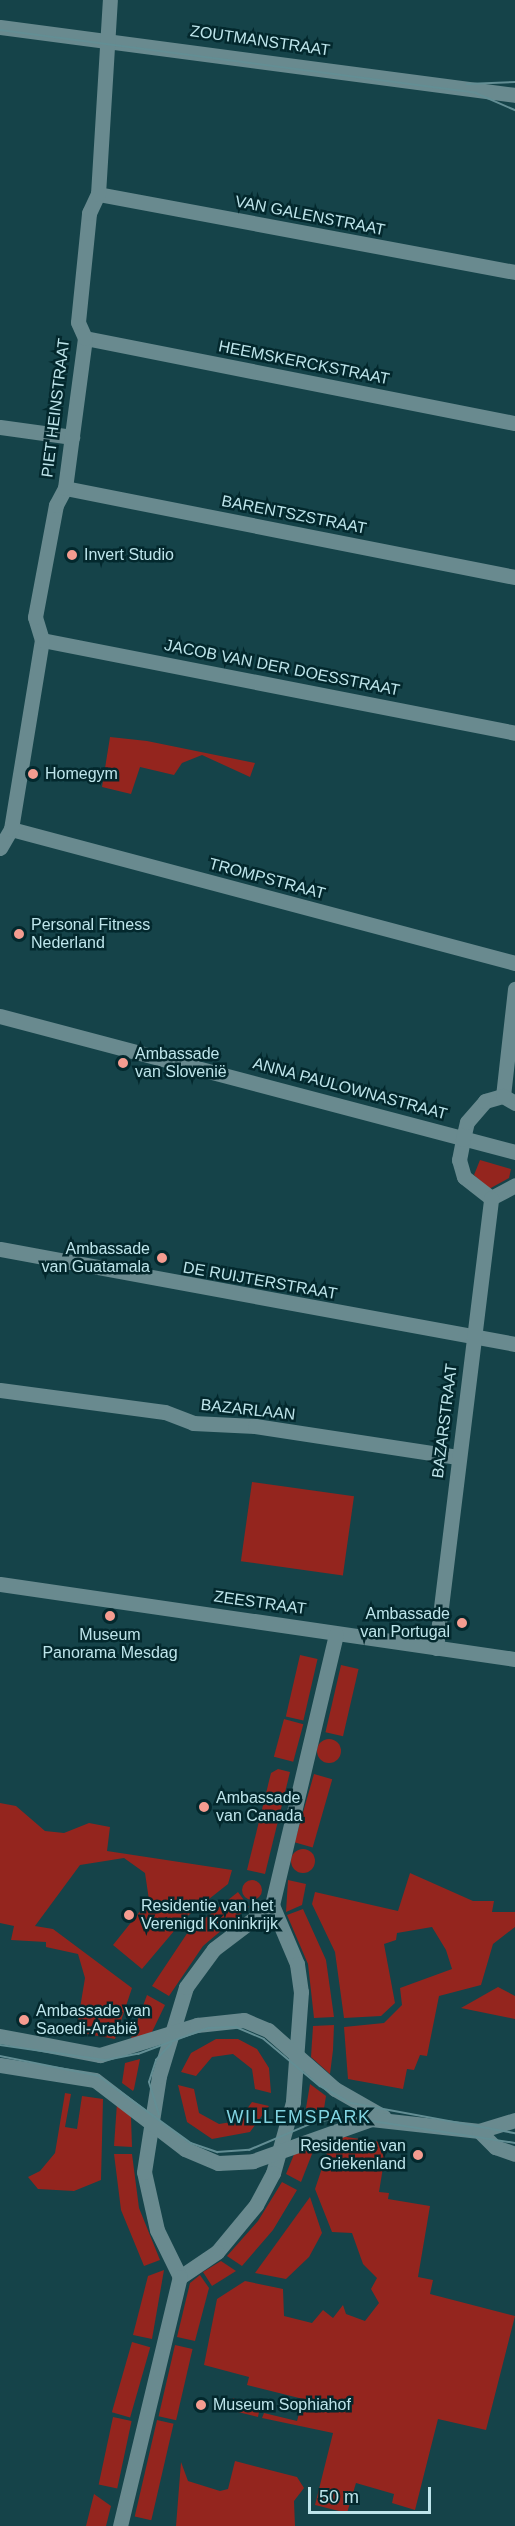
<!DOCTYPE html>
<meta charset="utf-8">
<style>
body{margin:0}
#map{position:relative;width:515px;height:2526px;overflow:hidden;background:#154349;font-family:Helvetica,sans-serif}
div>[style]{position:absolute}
.green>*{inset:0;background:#94251e;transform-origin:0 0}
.round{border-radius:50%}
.minor>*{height:15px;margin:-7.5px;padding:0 7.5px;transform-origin:7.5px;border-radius:7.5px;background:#698a8f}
.tram>*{height:1.5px;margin:-0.75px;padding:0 0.75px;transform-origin:0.75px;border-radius:0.75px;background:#638e94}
.dots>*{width:16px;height:16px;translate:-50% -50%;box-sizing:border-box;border:3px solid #03282d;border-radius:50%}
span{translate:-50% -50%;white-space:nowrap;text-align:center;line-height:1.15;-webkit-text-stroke:5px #03282d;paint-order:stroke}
.street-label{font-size:16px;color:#bee5eb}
.poi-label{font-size:16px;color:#bee5eb}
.left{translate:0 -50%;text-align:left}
.right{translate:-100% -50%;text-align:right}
.neighbourhood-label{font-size:18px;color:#81d4e1;letter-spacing:1.5px}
.scale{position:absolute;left:308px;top:2487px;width:123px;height:27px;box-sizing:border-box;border:3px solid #bee5eb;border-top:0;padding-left:8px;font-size:18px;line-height:21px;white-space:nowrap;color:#bee5eb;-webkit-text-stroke:4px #03282d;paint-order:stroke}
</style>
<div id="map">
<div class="green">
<i style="clip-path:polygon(110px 737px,147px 741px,255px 763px,250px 777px,202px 755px,182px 763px,174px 775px,140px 767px,131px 794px,102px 787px)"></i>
<i style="clip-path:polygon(480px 1160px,511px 1169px,509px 1178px,489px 1189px,474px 1175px)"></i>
<i style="left:252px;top:1482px;width:103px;height:80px;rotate:8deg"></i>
<i style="left:300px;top:1655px;width:18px;height:63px;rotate:13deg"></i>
<i style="left:341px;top:1665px;width:18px;height:69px;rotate:13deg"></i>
<i style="left:284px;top:1719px;width:20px;height:39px;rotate:15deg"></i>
<i class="round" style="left:317px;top:1739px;width:24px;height:24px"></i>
<i style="clip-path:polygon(278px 1769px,290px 1772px,265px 1874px,247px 1870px,271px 1773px)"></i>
<i style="left:314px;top:1774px;width:19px;height:71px;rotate:16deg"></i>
<i style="clip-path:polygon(0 1803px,16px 1806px,45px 1831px,64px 1833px,89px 1823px,110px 1827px,107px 1851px,232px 1870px,228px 1884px,185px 1918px,142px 1969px,113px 1945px,149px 1900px,145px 1873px,124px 1858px,80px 1865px,35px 1926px,53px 1929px,132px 1988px,115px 2039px,76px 2032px,85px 1978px,78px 1954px,46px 1947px,46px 1942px,11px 1940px,14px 1926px,0 1923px)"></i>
<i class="round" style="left:291px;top:1849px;width:24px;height:24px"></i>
<i style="clip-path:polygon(410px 1873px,473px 1901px,494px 1901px,492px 1912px,515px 1912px,515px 1927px,493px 1944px,481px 1985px,439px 1996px,427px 2056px,420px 2055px,414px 2070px,407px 2069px,403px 2089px,348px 2079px,344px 2027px,384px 2023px,402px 2005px,400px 1988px,452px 1969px,446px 1950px,432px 1927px,397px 1933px,396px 1940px,384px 1944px,395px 2003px,381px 2016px,344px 2018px,335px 1952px,312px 1904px,315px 1892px,398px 1911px)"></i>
<i class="round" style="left:242px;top:1880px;width:20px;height:20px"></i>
<i style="clip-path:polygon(288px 1880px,306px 1884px,302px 1905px,286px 1912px)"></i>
<i style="clip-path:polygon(238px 1892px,249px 1907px,203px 1946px,169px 1996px,152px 1986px,188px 1932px)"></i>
<i style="clip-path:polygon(303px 1909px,326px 1960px,334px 2017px,314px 2018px,308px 1964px,287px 1915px)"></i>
<i style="clip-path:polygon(498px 1987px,515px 1996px,515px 2019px,461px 2008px)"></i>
<i style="clip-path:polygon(147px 1995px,165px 2005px,152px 2032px,130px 2041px)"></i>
<i style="clip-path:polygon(334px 2025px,333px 2050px,330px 2074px,311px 2057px,313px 2026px)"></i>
<i style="clip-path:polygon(216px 2039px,238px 2039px,257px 2049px,269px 2068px,271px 2093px,255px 2089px,252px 2069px,233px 2054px,212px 2057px,196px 2076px,181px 2072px,191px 2053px)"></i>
<i style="clip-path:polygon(140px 2059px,134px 2089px,133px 2091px,122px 2083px,125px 2063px)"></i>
<i style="clip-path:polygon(310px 2084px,326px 2096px,323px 2115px,304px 2120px)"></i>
<i style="clip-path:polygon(178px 2085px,194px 2089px,199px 2113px,219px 2124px,238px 2121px,252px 2102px,269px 2106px,250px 2132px,212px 2139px,187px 2122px)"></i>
<i style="clip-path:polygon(65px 2093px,71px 2094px,65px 2127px,77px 2129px,82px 2096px,103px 2099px,101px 2180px,74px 2191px,38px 2189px,28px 2177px,40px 2171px,55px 2153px)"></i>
<i style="clip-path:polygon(117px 2103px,131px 2117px,132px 2147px,114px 2146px)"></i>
<i style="clip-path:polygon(333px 2135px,387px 2143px,379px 2192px,389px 2193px,388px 2199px,430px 2206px,418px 2277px,433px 2280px,430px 2294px,515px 2316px,486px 2430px,438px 2419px,415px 2510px,392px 2503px,394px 2494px,356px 2483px,347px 2513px,315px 2505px,333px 2433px,262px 2418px,264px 2413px,297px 2421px,303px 2399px,247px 2385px,249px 2377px,204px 2365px,217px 2299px,245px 2281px,283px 2289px,284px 2316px,312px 2323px,323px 2310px,333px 2318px,343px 2305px,346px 2314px,365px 2321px,379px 2303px,371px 2289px,377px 2278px,363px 2264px,352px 2233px,332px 2232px,315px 2189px)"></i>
<i style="clip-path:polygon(319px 2136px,301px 2182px,286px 2174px,297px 2147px)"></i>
<i style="clip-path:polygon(114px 2154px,132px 2154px,139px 2208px,160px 2260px,144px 2266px,121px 2210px)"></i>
<i style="clip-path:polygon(282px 2182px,297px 2190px,273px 2230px,242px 2266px,227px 2256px,258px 2221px)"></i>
<i style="clip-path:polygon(310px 2197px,322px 2233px,309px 2257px,286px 2279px,255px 2273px)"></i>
<i style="clip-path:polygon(221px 2261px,236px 2271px,212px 2286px,203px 2272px)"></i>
<i style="clip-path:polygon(164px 2270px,152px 2339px,133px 2335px,148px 2276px)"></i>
<i style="clip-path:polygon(200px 2275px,209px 2288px,195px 2341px,177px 2337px,190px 2283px)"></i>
<i style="left:132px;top:2342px;width:19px;height:73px;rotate:16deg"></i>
<i style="left:175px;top:2345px;width:18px;height:73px;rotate:13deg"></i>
<i style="clip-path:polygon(233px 2398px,259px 2412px,258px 2417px,230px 2410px)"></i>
<i style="left:113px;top:2417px;width:19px;height:69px;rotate:12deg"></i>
<i style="left:157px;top:2420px;width:17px;height:99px;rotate:13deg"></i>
<i style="clip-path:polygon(235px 2461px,297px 2477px,304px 2488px,294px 2501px,295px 2526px,176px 2526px,181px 2462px,188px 2481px,220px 2491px,228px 2489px)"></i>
<i style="clip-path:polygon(94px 2494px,111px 2506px,106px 2526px,86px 2526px)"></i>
</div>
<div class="minor">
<i style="left:0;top:27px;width:519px;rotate:7.52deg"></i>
<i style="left:98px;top:194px;width:424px;rotate:10.6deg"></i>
<i style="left:85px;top:338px;width:438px;rotate:11.2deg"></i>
<i style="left:0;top:427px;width:73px;rotate:7.9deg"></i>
<i style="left:65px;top:488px;width:459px;rotate:11.2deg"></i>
<i style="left:42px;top:640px;width:482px;rotate:11.1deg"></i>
<i style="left:11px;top:829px;width:522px;rotate:14.89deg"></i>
<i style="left:0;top:848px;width:22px;rotate:-60deg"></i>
<i style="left:11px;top:829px;width:192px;rotate:-80.7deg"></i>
<i style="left:42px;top:640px;width:24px;rotate:-107deg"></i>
<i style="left:35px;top:617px;width:114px;rotate:-79.4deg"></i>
<i style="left:56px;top:505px;width:19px;rotate:-62deg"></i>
<i style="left:65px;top:488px;width:151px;rotate:-82.4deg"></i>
<i style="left:85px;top:338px;width:17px;rotate:-114deg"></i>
<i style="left:78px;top:322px;width:110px;rotate:-84.2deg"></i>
<i style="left:89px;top:213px;width:21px;rotate:-65deg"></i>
<i style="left:98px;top:194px;width:194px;rotate:-86.5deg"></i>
<i style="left:0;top:1016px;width:533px;rotate:14.79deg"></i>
<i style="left:503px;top:1096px;width:108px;rotate:-83.6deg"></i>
<i style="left:491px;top:1198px;width:34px;rotate:-142deg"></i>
<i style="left:464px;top:1177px;width:18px;rotate:-106deg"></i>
<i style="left:459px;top:1160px;width:21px;rotate:-79deg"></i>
<i style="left:463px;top:1139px;width:17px;rotate:-77deg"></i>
<i style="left:467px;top:1122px;width:28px;rotate:-49deg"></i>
<i style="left:485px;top:1101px;width:19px;rotate:-16deg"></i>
<i style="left:503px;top:1096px;width:14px;rotate:30deg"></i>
<i style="left:491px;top:1198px;width:27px;rotate:-28deg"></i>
<i style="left:0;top:1249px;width:524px;rotate:10.45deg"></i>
<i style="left:0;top:1390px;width:166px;rotate:7.6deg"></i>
<i style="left:165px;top:1412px;width:30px;rotate:21deg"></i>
<i style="left:193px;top:1423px;width:62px;rotate:2.8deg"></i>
<i style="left:255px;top:1426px;width:205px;rotate:8.7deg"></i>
<i style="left:0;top:1584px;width:520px;rotate:8.29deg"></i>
<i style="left:436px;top:1648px;width:453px;rotate:-83deg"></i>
<i style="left:272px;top:1905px;width:64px;rotate:67deg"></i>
<i style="left:297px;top:1964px;width:28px;rotate:82deg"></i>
<i style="left:301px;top:1992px;width:110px;rotate:94.2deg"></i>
<i style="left:293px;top:2102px;width:74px;rotate:105.7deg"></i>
<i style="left:273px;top:2173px;width:36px;rotate:118deg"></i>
<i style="left:256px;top:2205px;width:61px;rotate:129.7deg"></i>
<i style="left:217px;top:2252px;width:45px;rotate:146deg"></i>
<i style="left:180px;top:2277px;width:52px;rotate:-116.1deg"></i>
<i style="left:157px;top:2230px;width:59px;rotate:-102.6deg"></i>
<i style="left:144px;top:2172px;width:97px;rotate:-81.1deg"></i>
<i style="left:159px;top:2076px;width:93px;rotate:-73.1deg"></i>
<i style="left:186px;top:1987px;width:47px;rotate:-53.6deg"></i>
<i style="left:214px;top:1949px;width:73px;rotate:-37.2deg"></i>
<i style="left:272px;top:1905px;width:278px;rotate:-76.7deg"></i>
<i style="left:0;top:2036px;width:102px;rotate:10.8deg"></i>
<i style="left:100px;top:2055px;width:102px;rotate:-17.2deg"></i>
<i style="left:197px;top:2025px;width:47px;rotate:-6.1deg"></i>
<i style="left:244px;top:2020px;width:26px;rotate:23deg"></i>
<i style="left:268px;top:2030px;width:89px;rotate:41.4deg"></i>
<i style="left:335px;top:2089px;width:56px;rotate:29.7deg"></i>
<i style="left:0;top:2065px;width:96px;rotate:9deg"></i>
<i style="left:95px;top:2080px;width:113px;rotate:37.5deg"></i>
<i style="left:185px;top:2149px;width:36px;rotate:23deg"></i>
<i style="left:218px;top:2163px;width:35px;rotate:-3deg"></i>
<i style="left:253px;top:2161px;width:125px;rotate:-19.6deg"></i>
<i style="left:371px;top:2119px;width:109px;rotate:6.3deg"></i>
<i style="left:479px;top:2131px;width:38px;rotate:-17deg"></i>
<i style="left:479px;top:2131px;width:23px;rotate:45deg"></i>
<i style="left:495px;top:2147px;width:21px;rotate:19deg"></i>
<i style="left:120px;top:2526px;width:256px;rotate:-76.5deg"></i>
</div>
<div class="tram">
<i style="left:0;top:30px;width:480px;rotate:7.5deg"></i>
<i style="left:476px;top:93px;width:43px;rotate:23.6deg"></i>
<i style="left:467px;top:84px;width:48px;rotate:-2.4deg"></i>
<i style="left:0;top:2045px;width:107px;rotate:8.1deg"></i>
<i style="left:106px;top:2060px;width:33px;rotate:-11deg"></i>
<i style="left:138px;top:2054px;width:75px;rotate:-20.4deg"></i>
<i style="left:208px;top:2028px;width:28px;rotate:-2deg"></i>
<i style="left:236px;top:2027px;width:30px;rotate:23deg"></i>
<i style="left:264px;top:2039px;width:73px;rotate:40deg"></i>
<i style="left:320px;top:2086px;width:35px;rotate:29deg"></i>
<i style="left:351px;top:2103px;width:167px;rotate:10.4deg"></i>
<i style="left:0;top:2056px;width:101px;rotate:11.4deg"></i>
<i style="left:99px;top:2076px;width:114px;rotate:36.1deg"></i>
<i style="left:191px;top:2143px;width:28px;rotate:19deg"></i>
<i style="left:217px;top:2152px;width:32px;rotate:-4deg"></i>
<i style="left:249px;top:2150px;width:72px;rotate:-23deg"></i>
<i style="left:315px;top:2122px;width:31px;rotate:-9deg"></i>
<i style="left:346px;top:2117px;width:171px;rotate:8.7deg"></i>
<i style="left:159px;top:2115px;width:34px;rotate:-107deg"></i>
<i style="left:149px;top:2082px;width:23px;rotate:-72deg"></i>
<i style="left:156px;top:2060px;width:22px;rotate:-47deg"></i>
</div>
<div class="dots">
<i style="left:72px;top:555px;background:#f59c90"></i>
<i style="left:33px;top:774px;background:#f59c90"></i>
<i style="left:19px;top:934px;background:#f59c90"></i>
<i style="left:123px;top:1063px;background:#f59c90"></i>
<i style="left:162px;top:1258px;background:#f59c90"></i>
<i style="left:110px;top:1616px;background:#f59c90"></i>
<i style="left:462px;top:1623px;background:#f59c90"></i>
<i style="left:204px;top:1807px;background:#f59c90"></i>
<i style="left:129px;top:1915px;background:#f59c90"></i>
<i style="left:24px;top:2020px;background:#f59c90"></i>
<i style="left:418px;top:2155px;background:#f59c90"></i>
<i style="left:201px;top:2405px;background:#f59c90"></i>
</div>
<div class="street-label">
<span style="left:260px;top:41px;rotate:8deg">ZOUTMANSTRAAT</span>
<span style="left:310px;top:216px;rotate:11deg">VAN GALENSTRAAT</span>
<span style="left:304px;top:363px;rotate:11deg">HEEMSKERCKSTRAAT</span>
<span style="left:56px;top:408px;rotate:-83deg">PIET HEINSTRAAT</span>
<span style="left:294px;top:515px;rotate:11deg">BARENTSZSTRAAT</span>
<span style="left:282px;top:668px;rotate:11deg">JACOB VAN DER DOESSTRAAT</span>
<span style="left:267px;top:879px;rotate:15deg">TROMPSTRAAT</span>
<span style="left:350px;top:1089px;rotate:15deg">ANNA PAULOWNASTRAAT</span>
<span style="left:260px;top:1281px;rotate:10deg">DE RUIJTERSTRAAT</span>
<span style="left:248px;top:1410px;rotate:6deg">BAZARLAAN</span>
<span style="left:445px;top:1421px;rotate:-83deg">BAZARSTRAAT</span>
<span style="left:260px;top:1603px;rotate:8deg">ZEESTRAAT</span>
</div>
<div class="poi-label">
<span class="left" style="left:84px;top:555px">Invert Studio</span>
<span class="left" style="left:45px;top:774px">Homegym</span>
<span class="left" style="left:31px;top:934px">Personal Fitness<br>Nederland</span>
<span class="left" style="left:135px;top:1063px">Ambassade<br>van Slovenië</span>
<span class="right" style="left:150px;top:1258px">Ambassade<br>van Guatamala</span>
<span class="right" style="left:450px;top:1623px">Ambassade<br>van Portugal</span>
<span style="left:110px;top:1644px">Museum<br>Panorama Mesdag</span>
<span class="left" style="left:216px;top:1807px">Ambassade<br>van Canada</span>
<span class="left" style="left:141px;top:1915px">Residentie van het<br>Verenigd Koninkrijk</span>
<span class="left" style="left:36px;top:2020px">Ambassade van<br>Saoedi-Arabië</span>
<span class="right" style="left:406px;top:2155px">Residentie van<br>Griekenland</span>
<span class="left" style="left:213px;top:2405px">Museum Sophiahof</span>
</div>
<div class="neighbourhood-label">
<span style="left:299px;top:2117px">WILLEMSPARK</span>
</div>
<div class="scale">50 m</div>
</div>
